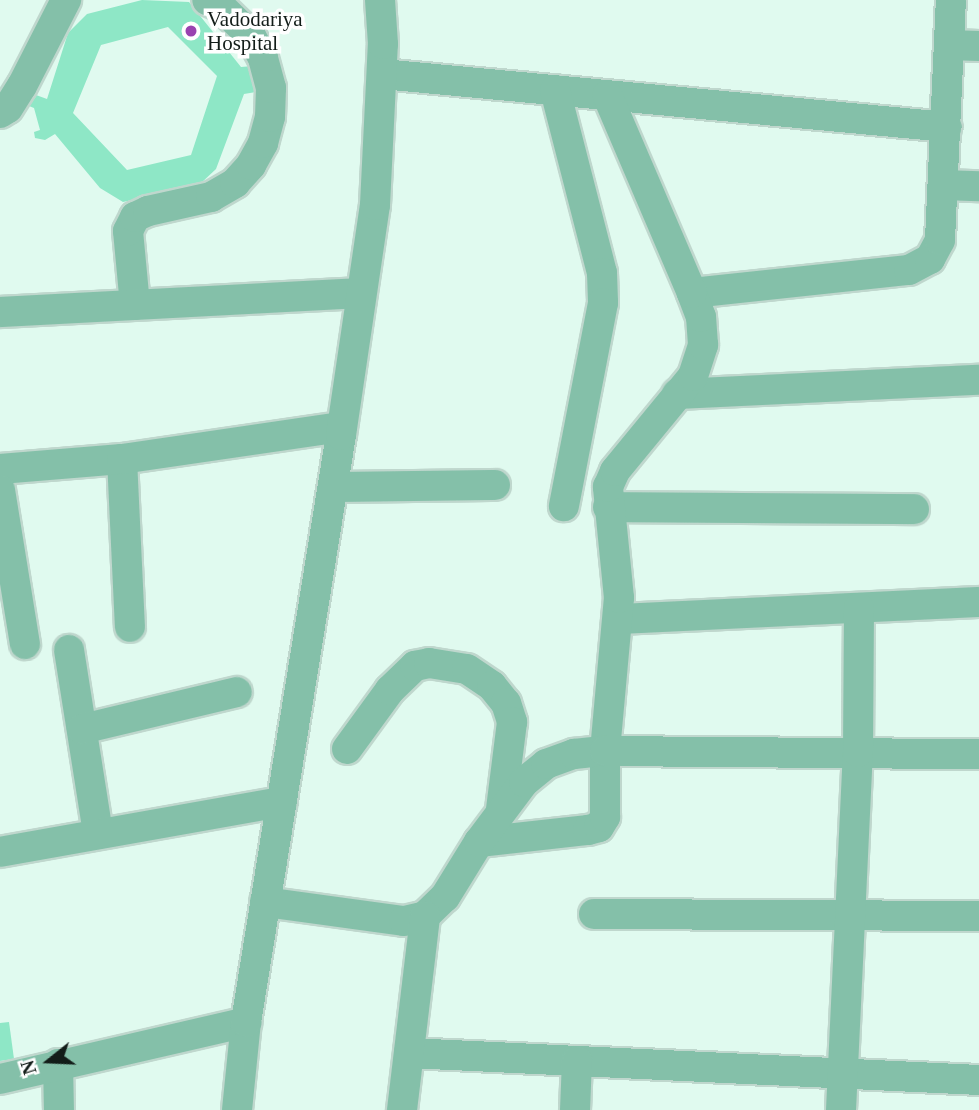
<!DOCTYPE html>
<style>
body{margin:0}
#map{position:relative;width:979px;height:1110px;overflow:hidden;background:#e0faef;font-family:"Times New Roman",serif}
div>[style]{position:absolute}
.building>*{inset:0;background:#8ee7c6}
.roads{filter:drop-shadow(2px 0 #bfd7cd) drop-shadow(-2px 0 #bfd7cd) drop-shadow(0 2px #bfd7cd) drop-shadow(0 -2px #bfd7cd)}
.minor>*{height:30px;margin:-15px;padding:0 15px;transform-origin:15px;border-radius:15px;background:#84c0a9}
.dots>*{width:19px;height:19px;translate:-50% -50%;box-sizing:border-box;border:4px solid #fff;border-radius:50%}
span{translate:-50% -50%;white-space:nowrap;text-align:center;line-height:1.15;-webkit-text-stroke:7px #fff;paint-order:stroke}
.poi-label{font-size:21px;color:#131d19}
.left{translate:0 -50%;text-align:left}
.north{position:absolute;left:14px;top:1026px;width:70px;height:70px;-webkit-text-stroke:5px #fff;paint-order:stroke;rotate:252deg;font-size:19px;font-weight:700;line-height:28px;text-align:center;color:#131d19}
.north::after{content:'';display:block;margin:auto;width:24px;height:32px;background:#131d19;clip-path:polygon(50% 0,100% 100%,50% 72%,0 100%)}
</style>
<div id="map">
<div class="building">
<i style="clip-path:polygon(evenodd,142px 0,189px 2px,241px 67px,253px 66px,256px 92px,244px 94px,216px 169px,199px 185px,123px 202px,100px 188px,55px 134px,45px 140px,35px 138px,34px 132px,40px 130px,34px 108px,29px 106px,36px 95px,47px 99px,68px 33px,87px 14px,142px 0,168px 27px,217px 76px,191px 155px,127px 170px,73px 113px,101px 45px,168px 27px)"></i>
<i style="clip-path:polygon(9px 1022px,14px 1059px,0 1061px,0 1023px)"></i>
</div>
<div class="roads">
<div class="minor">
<i style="left:949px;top:45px;width:30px;rotate:2deg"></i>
<i style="left:382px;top:74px;width:567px;rotate:5.36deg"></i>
<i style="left:555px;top:90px;width:189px;rotate:75.6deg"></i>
<i style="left:602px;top:273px;width:30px;rotate:88deg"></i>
<i style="left:603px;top:303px;width:207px;rotate:100.9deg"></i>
<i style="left:0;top:113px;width:9px;rotate:-32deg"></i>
<i style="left:8px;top:108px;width:26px;rotate:-58deg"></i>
<i style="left:22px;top:86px;width:97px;rotate:-62.9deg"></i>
<i style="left:943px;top:185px;width:36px;rotate:2deg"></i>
<i style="left:692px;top:293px;width:218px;rotate:-6.1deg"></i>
<i style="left:909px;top:270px;width:24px;rotate:-28deg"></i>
<i style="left:930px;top:259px;width:21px;rotate:-62deg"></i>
<i style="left:940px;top:240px;width:240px;rotate:-87.4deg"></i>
<i style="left:135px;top:305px;width:74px;rotate:-95.4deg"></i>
<i style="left:128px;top:231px;width:16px;rotate:-63deg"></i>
<i style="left:135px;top:217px;width:14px;rotate:-25deg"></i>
<i style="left:148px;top:211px;width:65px;rotate:-12.5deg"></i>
<i style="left:211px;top:197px;width:28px;rotate:-30deg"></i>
<i style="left:235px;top:183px;width:24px;rotate:-48deg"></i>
<i style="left:251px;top:165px;width:25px;rotate:-61deg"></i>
<i style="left:263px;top:143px;width:27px;rotate:-75deg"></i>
<i style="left:270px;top:117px;width:29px;rotate:-88deg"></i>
<i style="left:271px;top:88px;width:31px;rotate:-105deg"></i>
<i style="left:263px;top:58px;width:25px;rotate:-119deg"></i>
<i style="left:251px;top:36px;width:43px;rotate:-135.9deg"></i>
<i style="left:220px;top:6px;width:14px;rotate:-155deg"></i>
<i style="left:0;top:312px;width:361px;rotate:-3deg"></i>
<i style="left:677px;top:394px;width:302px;rotate:-2.7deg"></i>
<i style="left:122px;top:459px;width:168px;rotate:87.3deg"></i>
<i style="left:0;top:469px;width:122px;rotate:-4.7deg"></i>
<i style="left:122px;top:459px;width:222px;rotate:-8.3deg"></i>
<i style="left:333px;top:487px;width:162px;rotate:-0.7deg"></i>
<i style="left:0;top:490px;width:156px;rotate:80.8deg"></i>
<i style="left:608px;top:507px;width:306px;rotate:0.4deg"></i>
<i style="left:619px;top:619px;width:360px;rotate:-2.7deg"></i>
<i style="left:69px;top:650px;width:186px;rotate:81deg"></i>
<i style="left:82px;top:729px;width:159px;rotate:-13.4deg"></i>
<i style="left:347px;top:749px;width:73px;rotate:-53.9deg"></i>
<i style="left:390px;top:690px;width:35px;rotate:-44deg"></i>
<i style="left:415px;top:666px;width:14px;rotate:-12deg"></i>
<i style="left:429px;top:663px;width:38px;rotate:9deg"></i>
<i style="left:467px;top:669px;width:30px;rotate:34deg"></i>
<i style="left:492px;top:686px;width:22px;rotate:51deg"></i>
<i style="left:506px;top:703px;width:20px;rotate:72deg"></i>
<i style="left:512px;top:722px;width:88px;rotate:97.2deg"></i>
<i style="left:479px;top:842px;width:110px;rotate:-6.3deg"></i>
<i style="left:588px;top:830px;width:11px;rotate:-15deg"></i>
<i style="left:599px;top:827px;width:12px;rotate:-59deg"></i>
<i style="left:605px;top:817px;width:66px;rotate:-90deg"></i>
<i style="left:605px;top:751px;width:154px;rotate:-84.8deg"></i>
<i style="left:619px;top:598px;width:112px;rotate:-95.7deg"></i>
<i style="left:608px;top:487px;width:17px;rotate:-66deg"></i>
<i style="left:615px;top:471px;width:123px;rotate:-50.6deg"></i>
<i style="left:693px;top:376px;width:33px;rotate:-72deg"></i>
<i style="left:703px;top:345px;width:28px;rotate:-94deg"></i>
<i style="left:701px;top:317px;width:26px;rotate:-111deg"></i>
<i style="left:692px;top:293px;width:215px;rotate:-113.2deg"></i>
<i style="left:0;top:852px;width:286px;rotate:-10.1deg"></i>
<i style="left:265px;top:902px;width:140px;rotate:7.8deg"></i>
<i style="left:404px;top:921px;width:22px;rotate:-13deg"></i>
<i style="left:425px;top:916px;width:28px;rotate:-44deg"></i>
<i style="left:445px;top:897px;width:65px;rotate:-58.3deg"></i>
<i style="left:479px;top:842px;width:75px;rotate:-53.1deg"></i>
<i style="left:524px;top:782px;width:28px;rotate:-39deg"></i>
<i style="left:546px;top:764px;width:30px;rotate:-20deg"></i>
<i style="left:574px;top:754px;width:31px;rotate:-6deg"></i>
<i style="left:605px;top:751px;width:374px;rotate:0.5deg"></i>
<i style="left:594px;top:914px;width:385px;rotate:0.3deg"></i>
<i style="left:409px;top:1053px;width:571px;rotate:2.71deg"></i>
<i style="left:58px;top:1064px;width:46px;rotate:88.8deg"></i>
<i style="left:0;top:1079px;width:253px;rotate:-13deg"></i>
<i style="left:237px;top:1110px;width:88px;rotate:-84.2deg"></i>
<i style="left:246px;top:1022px;width:595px;rotate:-80.81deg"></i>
<i style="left:341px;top:435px;width:232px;rotate:-81.6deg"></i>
<i style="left:375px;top:205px;width:161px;rotate:-87.2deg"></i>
<i style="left:383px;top:44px;width:44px;rotate:-93.9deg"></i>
<i style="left:402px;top:1110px;width:195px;rotate:-83.2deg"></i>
<i style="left:575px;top:1110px;width:49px;rotate:-87.7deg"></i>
<i style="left:841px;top:1110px;width:358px;rotate:-87.3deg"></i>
<i style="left:858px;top:752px;width:144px;rotate:-89.6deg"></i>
</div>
</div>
<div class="dots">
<i style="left:191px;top:31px;background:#9943b0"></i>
</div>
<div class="poi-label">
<span class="left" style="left:207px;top:31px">Vadodariya<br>Hospital</span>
</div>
<div class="north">N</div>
</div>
